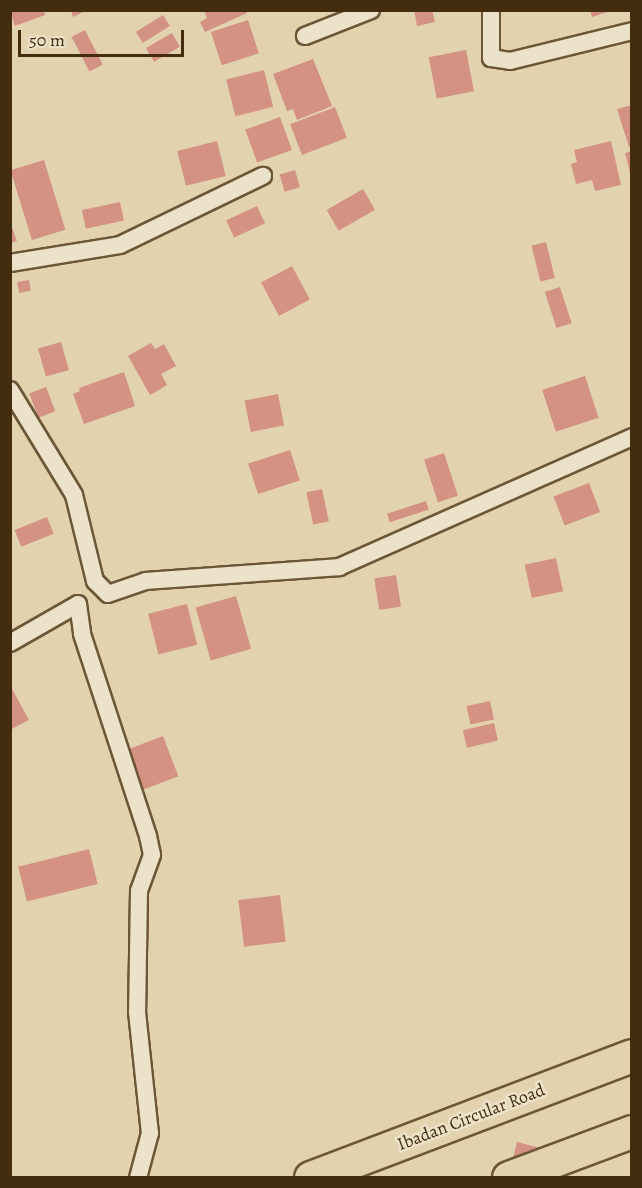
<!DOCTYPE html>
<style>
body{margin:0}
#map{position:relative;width:642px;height:1188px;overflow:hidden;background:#e2d3ae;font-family:Alegreya,serif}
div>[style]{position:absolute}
.building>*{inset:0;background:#d49283;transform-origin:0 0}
.roads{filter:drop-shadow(2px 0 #6c5636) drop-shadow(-2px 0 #6c5636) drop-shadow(0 2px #6c5636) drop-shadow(0 -2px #6c5636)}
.street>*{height:16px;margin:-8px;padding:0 8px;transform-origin:8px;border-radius:8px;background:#ece2ca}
.highway>*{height:32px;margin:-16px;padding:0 16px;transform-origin:16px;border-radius:16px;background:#e2d3ae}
span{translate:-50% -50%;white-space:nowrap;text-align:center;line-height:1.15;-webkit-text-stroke:5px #ece2ca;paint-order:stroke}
.street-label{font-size:18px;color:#442d0e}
.frame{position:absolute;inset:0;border:12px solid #442d0e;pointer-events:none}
.scale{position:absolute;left:18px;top:30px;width:166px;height:27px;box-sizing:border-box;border:3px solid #442d0e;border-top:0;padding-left:8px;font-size:18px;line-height:21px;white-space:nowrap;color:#442d0e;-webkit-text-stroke:4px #ece2ca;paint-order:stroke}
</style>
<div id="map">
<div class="building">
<i style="clip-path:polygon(10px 10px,44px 10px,45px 15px,15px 26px)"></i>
<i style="clip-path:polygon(71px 10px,87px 10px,73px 17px)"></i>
<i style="clip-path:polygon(204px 10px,246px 10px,247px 13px,205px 32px,200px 22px,207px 18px)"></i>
<i style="clip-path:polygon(414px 10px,432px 10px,435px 22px,417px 26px)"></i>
<i style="clip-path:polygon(590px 10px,610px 10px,611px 11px,592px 17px)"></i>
<i style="left:163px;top:15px;width:13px;height:32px;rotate:58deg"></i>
<i style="left:248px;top:20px;width:35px;height:39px;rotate:72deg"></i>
<i style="left:85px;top:30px;width:39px;height:15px;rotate:63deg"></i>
<i style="left:172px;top:33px;width:16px;height:30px;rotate:60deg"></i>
<i style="left:466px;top:50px;width:42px;height:38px;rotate:79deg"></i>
<i style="clip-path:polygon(313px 59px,332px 106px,297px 120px,293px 109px,287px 111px,273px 74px)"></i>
<i style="left:264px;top:70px;width:38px;height:39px;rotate:76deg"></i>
<i style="clip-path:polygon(632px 105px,632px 147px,629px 147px,617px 109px)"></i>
<i style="left:335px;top:107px;width:33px;height:48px;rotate:69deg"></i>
<i style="left:280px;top:117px;width:35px;height:37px;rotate:70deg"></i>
<i style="left:217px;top:141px;width:36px;height:41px;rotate:76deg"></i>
<i style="clip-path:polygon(611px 141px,621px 185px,595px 191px,592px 180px,576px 184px,571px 164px,577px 162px,574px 150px)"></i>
<i style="clip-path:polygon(632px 151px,632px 177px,631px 177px,625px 153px)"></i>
<i style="left:44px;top:160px;width:73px;height:35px;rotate:73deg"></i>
<i style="left:295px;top:170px;width:18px;height:16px;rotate:74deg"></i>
<i style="left:363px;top:189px;width:24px;height:42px;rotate:60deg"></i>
<i style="left:120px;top:202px;width:19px;height:39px;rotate:78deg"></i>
<i style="left:257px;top:206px;width:19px;height:34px;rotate:65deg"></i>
<i style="clip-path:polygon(10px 222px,17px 241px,10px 243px)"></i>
<i style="left:546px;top:242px;width:37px;height:15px;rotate:76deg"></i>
<i style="left:292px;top:266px;width:38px;height:35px;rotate:62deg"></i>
<i style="left:29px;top:280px;width:11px;height:12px;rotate:80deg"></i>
<i style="left:560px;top:287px;width:38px;height:16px;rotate:72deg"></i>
<i style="left:61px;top:342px;width:29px;height:24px;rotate:74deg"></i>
<i style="clip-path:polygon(151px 343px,155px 349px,164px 344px,176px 366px,161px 374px,167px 385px,150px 395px,128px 356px)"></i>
<i style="clip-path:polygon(124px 372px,135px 406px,84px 424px,73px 394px,80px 391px,79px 388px)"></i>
<i style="left:585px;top:376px;width:44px;height:45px;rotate:72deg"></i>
<i style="left:46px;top:387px;width:26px;height:18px;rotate:69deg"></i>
<i style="left:278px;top:394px;width:32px;height:34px;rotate:79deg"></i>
<i style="left:290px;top:450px;width:32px;height:44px;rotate:72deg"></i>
<i style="left:444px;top:453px;width:45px;height:21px;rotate:72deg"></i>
<i style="left:589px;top:483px;width:31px;height:38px;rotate:69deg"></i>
<i style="left:322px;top:489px;width:33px;height:16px;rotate:78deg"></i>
<i style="left:426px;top:501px;width:9px;height:41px;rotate:72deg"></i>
<i style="left:47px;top:517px;width:18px;height:35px;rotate:68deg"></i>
<i style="left:556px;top:558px;width:34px;height:32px;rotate:78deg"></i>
<i style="left:396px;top:575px;width:32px;height:22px;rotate:81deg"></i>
<i style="left:236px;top:596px;width:55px;height:42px;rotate:74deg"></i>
<i style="left:187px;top:604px;width:42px;height:40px;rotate:76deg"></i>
<i style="clip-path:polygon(10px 685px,29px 720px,10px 730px)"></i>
<i style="left:490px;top:701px;width:19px;height:24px;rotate:78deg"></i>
<i style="left:494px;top:723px;width:18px;height:32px;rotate:77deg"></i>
<i style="left:163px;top:736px;width:43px;height:40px;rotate:69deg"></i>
<i style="left:89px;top:849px;width:36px;height:73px;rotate:76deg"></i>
<i style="left:280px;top:895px;width:47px;height:42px;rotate:83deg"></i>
<i style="clip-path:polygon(517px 1142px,552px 1151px,508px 1178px)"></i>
</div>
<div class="roads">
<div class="street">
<i style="left:491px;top:10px;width:48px;rotate:90deg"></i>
<i style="left:491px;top:58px;width:19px;rotate:9deg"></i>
<i style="left:510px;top:61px;width:126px;rotate:-13.8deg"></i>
<i style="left:305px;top:36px;width:71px;rotate:-21.5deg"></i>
<i style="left:10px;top:263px;width:111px;rotate:-9.3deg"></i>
<i style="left:120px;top:245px;width:159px;rotate:-25.8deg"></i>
<i style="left:10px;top:390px;width:123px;rotate:58.6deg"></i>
<i style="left:74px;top:495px;width:89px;rotate:76.3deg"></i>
<i style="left:95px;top:581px;width:18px;rotate:45deg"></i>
<i style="left:108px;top:594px;width:40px;rotate:-18.9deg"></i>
<i style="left:146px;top:581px;width:194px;rotate:-4.1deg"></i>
<i style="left:339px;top:567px;width:321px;rotate:-23.9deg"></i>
<i style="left:10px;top:643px;width:78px;rotate:-29.8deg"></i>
<i style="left:78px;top:604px;width:30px;rotate:82deg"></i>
<i style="left:82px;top:634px;width:213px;rotate:71.9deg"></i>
<i style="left:148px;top:836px;width:19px;rotate:78deg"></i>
<i style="left:152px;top:855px;width:38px;rotate:110deg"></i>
<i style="left:139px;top:891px;width:121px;rotate:90.9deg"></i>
<i style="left:137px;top:1012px;width:122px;rotate:83.9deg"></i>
<i style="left:150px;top:1133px;width:47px;rotate:104.9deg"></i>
</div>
<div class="highway">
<i style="left:311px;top:1178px;width:343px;rotate:-20.8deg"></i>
<i style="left:509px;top:1178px;width:131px;rotate:-20.5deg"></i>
</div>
</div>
<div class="street-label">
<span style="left:471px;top:1117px;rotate:-21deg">Ibadan Circular Road</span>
</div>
<div class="frame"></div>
<div class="scale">50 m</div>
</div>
